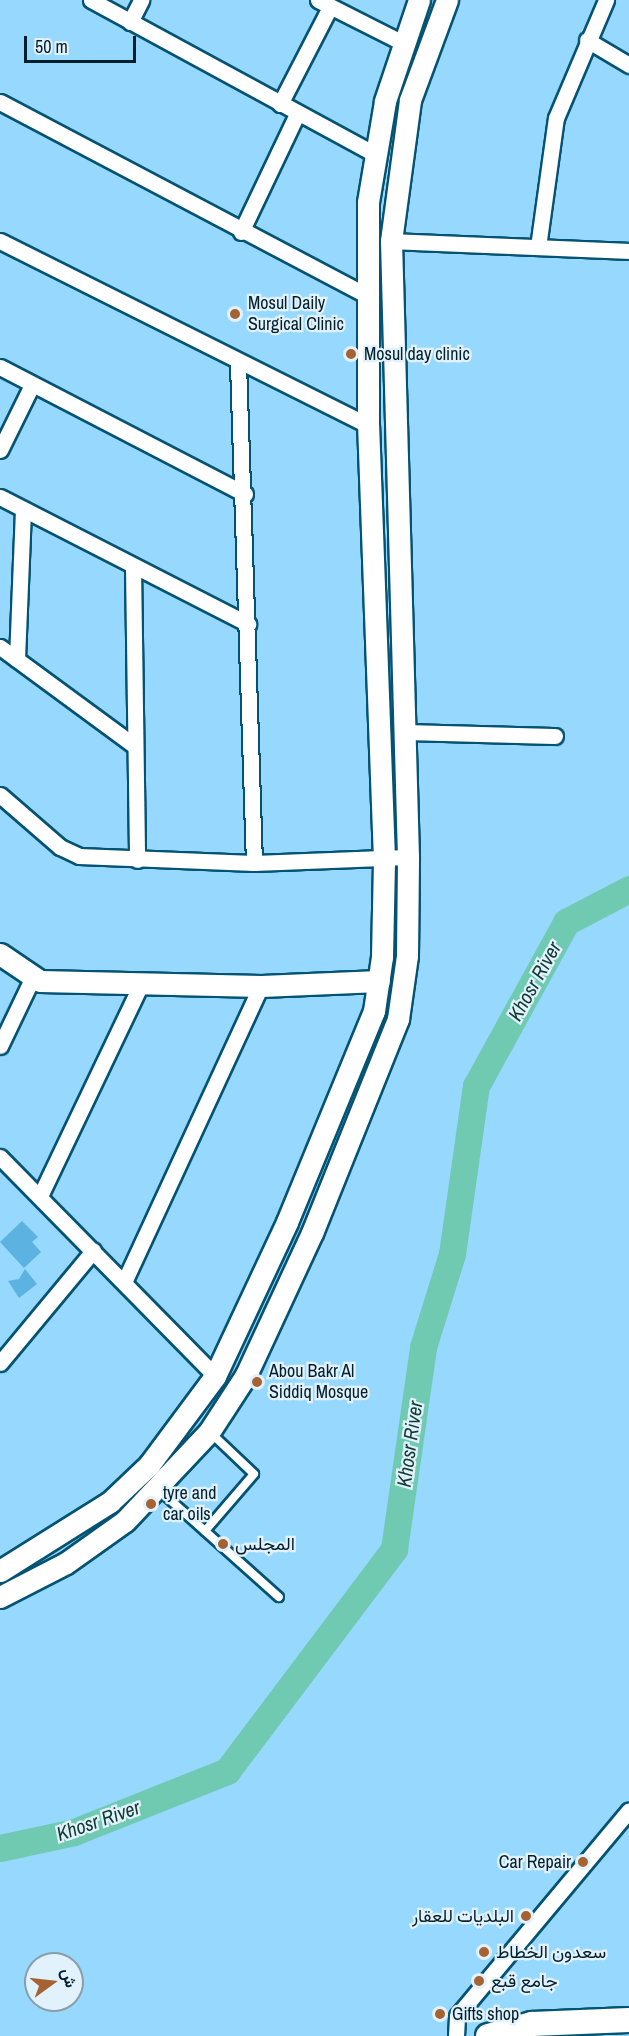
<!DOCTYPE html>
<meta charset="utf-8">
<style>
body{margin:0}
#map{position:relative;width:629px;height:2036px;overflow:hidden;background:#96d8fe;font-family:"Archivo Narrow",Vazirmatn,sans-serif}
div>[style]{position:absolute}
.river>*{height:27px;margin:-13.5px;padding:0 13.5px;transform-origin:13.5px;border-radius:13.5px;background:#70cab2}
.building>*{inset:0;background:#5cb2e0}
.roads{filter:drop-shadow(2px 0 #055373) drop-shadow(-2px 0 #055373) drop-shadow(0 2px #055373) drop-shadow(0 -2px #055373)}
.lane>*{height:8px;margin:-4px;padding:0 4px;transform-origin:4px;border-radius:4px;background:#fff}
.street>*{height:15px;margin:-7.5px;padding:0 7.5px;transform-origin:7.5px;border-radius:7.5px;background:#fff}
.secondary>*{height:21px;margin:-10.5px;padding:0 10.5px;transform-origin:10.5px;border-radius:10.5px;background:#fff}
.primary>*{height:24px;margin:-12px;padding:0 12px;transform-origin:12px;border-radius:12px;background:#fff}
.dots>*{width:16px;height:16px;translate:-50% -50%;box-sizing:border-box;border:3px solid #e2f2fc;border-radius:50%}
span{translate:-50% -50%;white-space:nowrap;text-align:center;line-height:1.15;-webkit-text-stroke:4.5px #e2f2fc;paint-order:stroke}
.poi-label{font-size:18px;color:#031f2c}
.left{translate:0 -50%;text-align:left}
.right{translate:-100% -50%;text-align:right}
.water-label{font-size:20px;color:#113b31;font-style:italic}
.north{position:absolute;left:24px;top:1952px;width:60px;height:60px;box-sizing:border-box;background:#e2f2fc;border:2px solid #899ea9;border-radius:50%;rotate:75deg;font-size:16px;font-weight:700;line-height:24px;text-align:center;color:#031f2c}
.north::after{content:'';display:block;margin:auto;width:21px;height:27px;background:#a66232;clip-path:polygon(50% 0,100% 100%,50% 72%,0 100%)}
.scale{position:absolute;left:24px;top:36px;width:112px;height:27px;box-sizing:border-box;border:3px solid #031f2c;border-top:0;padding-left:8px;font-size:18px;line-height:21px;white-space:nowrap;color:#031f2c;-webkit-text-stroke:4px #e2f2fc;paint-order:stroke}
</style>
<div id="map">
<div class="river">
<i style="left:0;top:1848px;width:76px;rotate:-12.2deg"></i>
<i style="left:74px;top:1832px;width:165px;rotate:-21.7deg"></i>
<i style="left:227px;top:1771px;width:278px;rotate:-53deg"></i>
<i style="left:394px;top:1549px;width:204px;rotate:-81.8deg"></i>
<i style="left:423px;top:1347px;width:97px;rotate:-72.7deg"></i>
<i style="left:452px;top:1254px;width:170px;rotate:-81.9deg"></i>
<i style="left:476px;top:1086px;width:187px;rotate:-61.2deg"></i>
<i style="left:566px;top:922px;width:71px;rotate:-27.6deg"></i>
</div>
<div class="building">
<i style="clip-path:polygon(22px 1221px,38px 1237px,32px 1242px,41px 1252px,24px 1268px,0 1242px)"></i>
<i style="clip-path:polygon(25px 1269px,37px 1284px,19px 1298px,8px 1281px,19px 1279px)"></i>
</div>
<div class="roads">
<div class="lane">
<i style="left:158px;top:1489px;width:162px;rotate:41.8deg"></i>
<i style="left:205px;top:1531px;width:75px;rotate:-49.3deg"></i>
<i style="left:254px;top:1474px;width:59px;rotate:-136.4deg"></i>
</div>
<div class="street">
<i style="left:91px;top:0;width:323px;rotate:28.5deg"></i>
<i style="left:318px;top:0;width:95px;rotate:26.8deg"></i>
<i style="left:130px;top:22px;width:25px;rotate:-63deg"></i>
<i style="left:587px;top:40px;width:49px;rotate:30.8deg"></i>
<i style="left:0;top:102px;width:414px;rotate:27.8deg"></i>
<i style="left:280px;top:104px;width:109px;rotate:-62.7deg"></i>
<i style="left:241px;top:232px;width:131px;rotate:-64.6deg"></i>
<i style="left:0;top:241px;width:411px;rotate:26.6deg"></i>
<i style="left:391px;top:241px;width:238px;rotate:2.4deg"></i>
<i style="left:538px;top:247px;width:130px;rotate:-82.1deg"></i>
<i style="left:556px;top:118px;width:128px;rotate:-67deg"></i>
<i style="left:238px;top:363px;width:500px;rotate:88.17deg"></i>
<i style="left:0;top:367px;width:276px;rotate:27.4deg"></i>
<i style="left:0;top:450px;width:72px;rotate:-63.8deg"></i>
<i style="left:0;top:497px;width:279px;rotate:27.1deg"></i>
<i style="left:133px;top:566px;width:294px;rotate:89.2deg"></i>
<i style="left:0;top:647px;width:167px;rotate:36.3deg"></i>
<i style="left:17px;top:659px;width:150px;rotate:-87.7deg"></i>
<i style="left:404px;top:732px;width:151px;rotate:1.5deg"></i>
<i style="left:0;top:795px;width:79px;rotate:40.9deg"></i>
<i style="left:60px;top:847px;width:21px;rotate:25deg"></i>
<i style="left:79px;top:856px;width:175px;rotate:2.3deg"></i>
<i style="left:254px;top:863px;width:154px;rotate:-2.2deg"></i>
<i style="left:0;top:1046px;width:74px;rotate:-64.5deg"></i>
<i style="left:0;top:1157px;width:307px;rotate:45.5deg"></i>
<i style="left:40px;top:1196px;width:235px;rotate:-64.5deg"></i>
<i style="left:125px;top:1280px;width:324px;rotate:-65.2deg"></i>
<i style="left:0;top:1363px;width:146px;rotate:-50.3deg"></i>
<i style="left:456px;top:2036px;width:20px;rotate:-87deg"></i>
<i style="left:457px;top:2016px;width:268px;rotate:-50.1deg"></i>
</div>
<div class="secondary">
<i style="left:0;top:954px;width:48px;rotate:34deg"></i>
<i style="left:40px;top:981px;width:221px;rotate:1.3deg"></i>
<i style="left:261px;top:986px;width:118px;rotate:-2.4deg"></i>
<i style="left:0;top:1571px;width:130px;rotate:-32.1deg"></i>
<i style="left:110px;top:1502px;width:54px;rotate:-43.5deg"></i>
<i style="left:149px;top:1465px;width:111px;rotate:-53.4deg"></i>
<i style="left:215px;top:1376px;width:170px;rotate:-64.9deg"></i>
<i style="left:287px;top:1222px;width:228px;rotate:-67.6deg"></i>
<i style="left:374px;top:1011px;width:55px;rotate:-81.6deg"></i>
<i style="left:382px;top:957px;width:98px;rotate:-88.8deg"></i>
<i style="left:384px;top:859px;width:434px;rotate:-92.1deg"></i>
<i style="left:368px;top:425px;width:223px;rotate:-90deg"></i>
<i style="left:368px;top:202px;width:102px;rotate:-80.4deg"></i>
<i style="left:385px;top:101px;width:107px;rotate:-71.4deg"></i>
<i style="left:0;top:1597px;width:74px;rotate:-27.3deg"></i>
<i style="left:66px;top:1563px;width:72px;rotate:-35.4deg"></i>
<i style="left:125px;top:1521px;width:122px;rotate:-46.7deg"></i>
<i style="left:209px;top:1432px;width:68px;rotate:-57deg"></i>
<i style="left:246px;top:1375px;width:157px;rotate:-65.1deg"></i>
<i style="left:312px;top:1233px;width:231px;rotate:-68.1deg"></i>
<i style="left:398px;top:1019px;width:64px;rotate:-81.9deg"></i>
<i style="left:407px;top:956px;width:99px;rotate:-89.4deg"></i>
<i style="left:408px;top:857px;width:616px;rotate:-91.58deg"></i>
<i style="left:391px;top:241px;width:142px;rotate:-82.3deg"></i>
<i style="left:410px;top:100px;width:107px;rotate:-69.7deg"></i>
</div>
<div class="primary">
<i style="left:488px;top:2036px;width:46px;rotate:-15.3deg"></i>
<i style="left:532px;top:2024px;width:97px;rotate:-2.4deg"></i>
</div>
</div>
<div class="dots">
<i style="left:235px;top:314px;background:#a66232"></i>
<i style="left:351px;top:354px;background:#a66232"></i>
<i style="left:257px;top:1382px;background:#a66232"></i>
<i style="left:151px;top:1504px;background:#a66232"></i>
<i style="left:223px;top:1544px;background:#a66232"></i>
<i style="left:583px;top:1862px;background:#a66232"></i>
<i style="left:526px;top:1916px;background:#a66232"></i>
<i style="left:484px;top:1952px;background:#a66232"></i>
<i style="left:479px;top:1981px;background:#a66232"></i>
<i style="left:440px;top:2014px;background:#a66232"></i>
</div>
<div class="poi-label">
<span class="left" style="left:248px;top:314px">Mosul Daily<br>Surgical Clinic</span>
<span class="left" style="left:364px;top:354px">Mosul day clinic</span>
<span class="left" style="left:269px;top:1382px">Abou Bakr Al<br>Siddiq Mosque</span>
<span class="left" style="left:163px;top:1504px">tyre and<br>car oils</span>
<span class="left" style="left:235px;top:1544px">المجلس</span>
<span class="right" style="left:571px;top:1862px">Car Repair</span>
<span class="right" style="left:514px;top:1916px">البلديات للعقار</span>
<span class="left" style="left:496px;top:1952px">سعدون الخطاط</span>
<span class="left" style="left:491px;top:1981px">جامع قبع</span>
<span class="left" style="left:452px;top:2014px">Gifts shop</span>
</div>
<div class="water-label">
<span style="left:534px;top:981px;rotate:-61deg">Khosr River</span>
<span style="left:409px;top:1444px;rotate:-82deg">Khosr River</span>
<span style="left:98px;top:1820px;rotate:-19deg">Khosr River</span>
</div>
<div class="north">ش</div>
<div class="scale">50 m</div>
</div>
